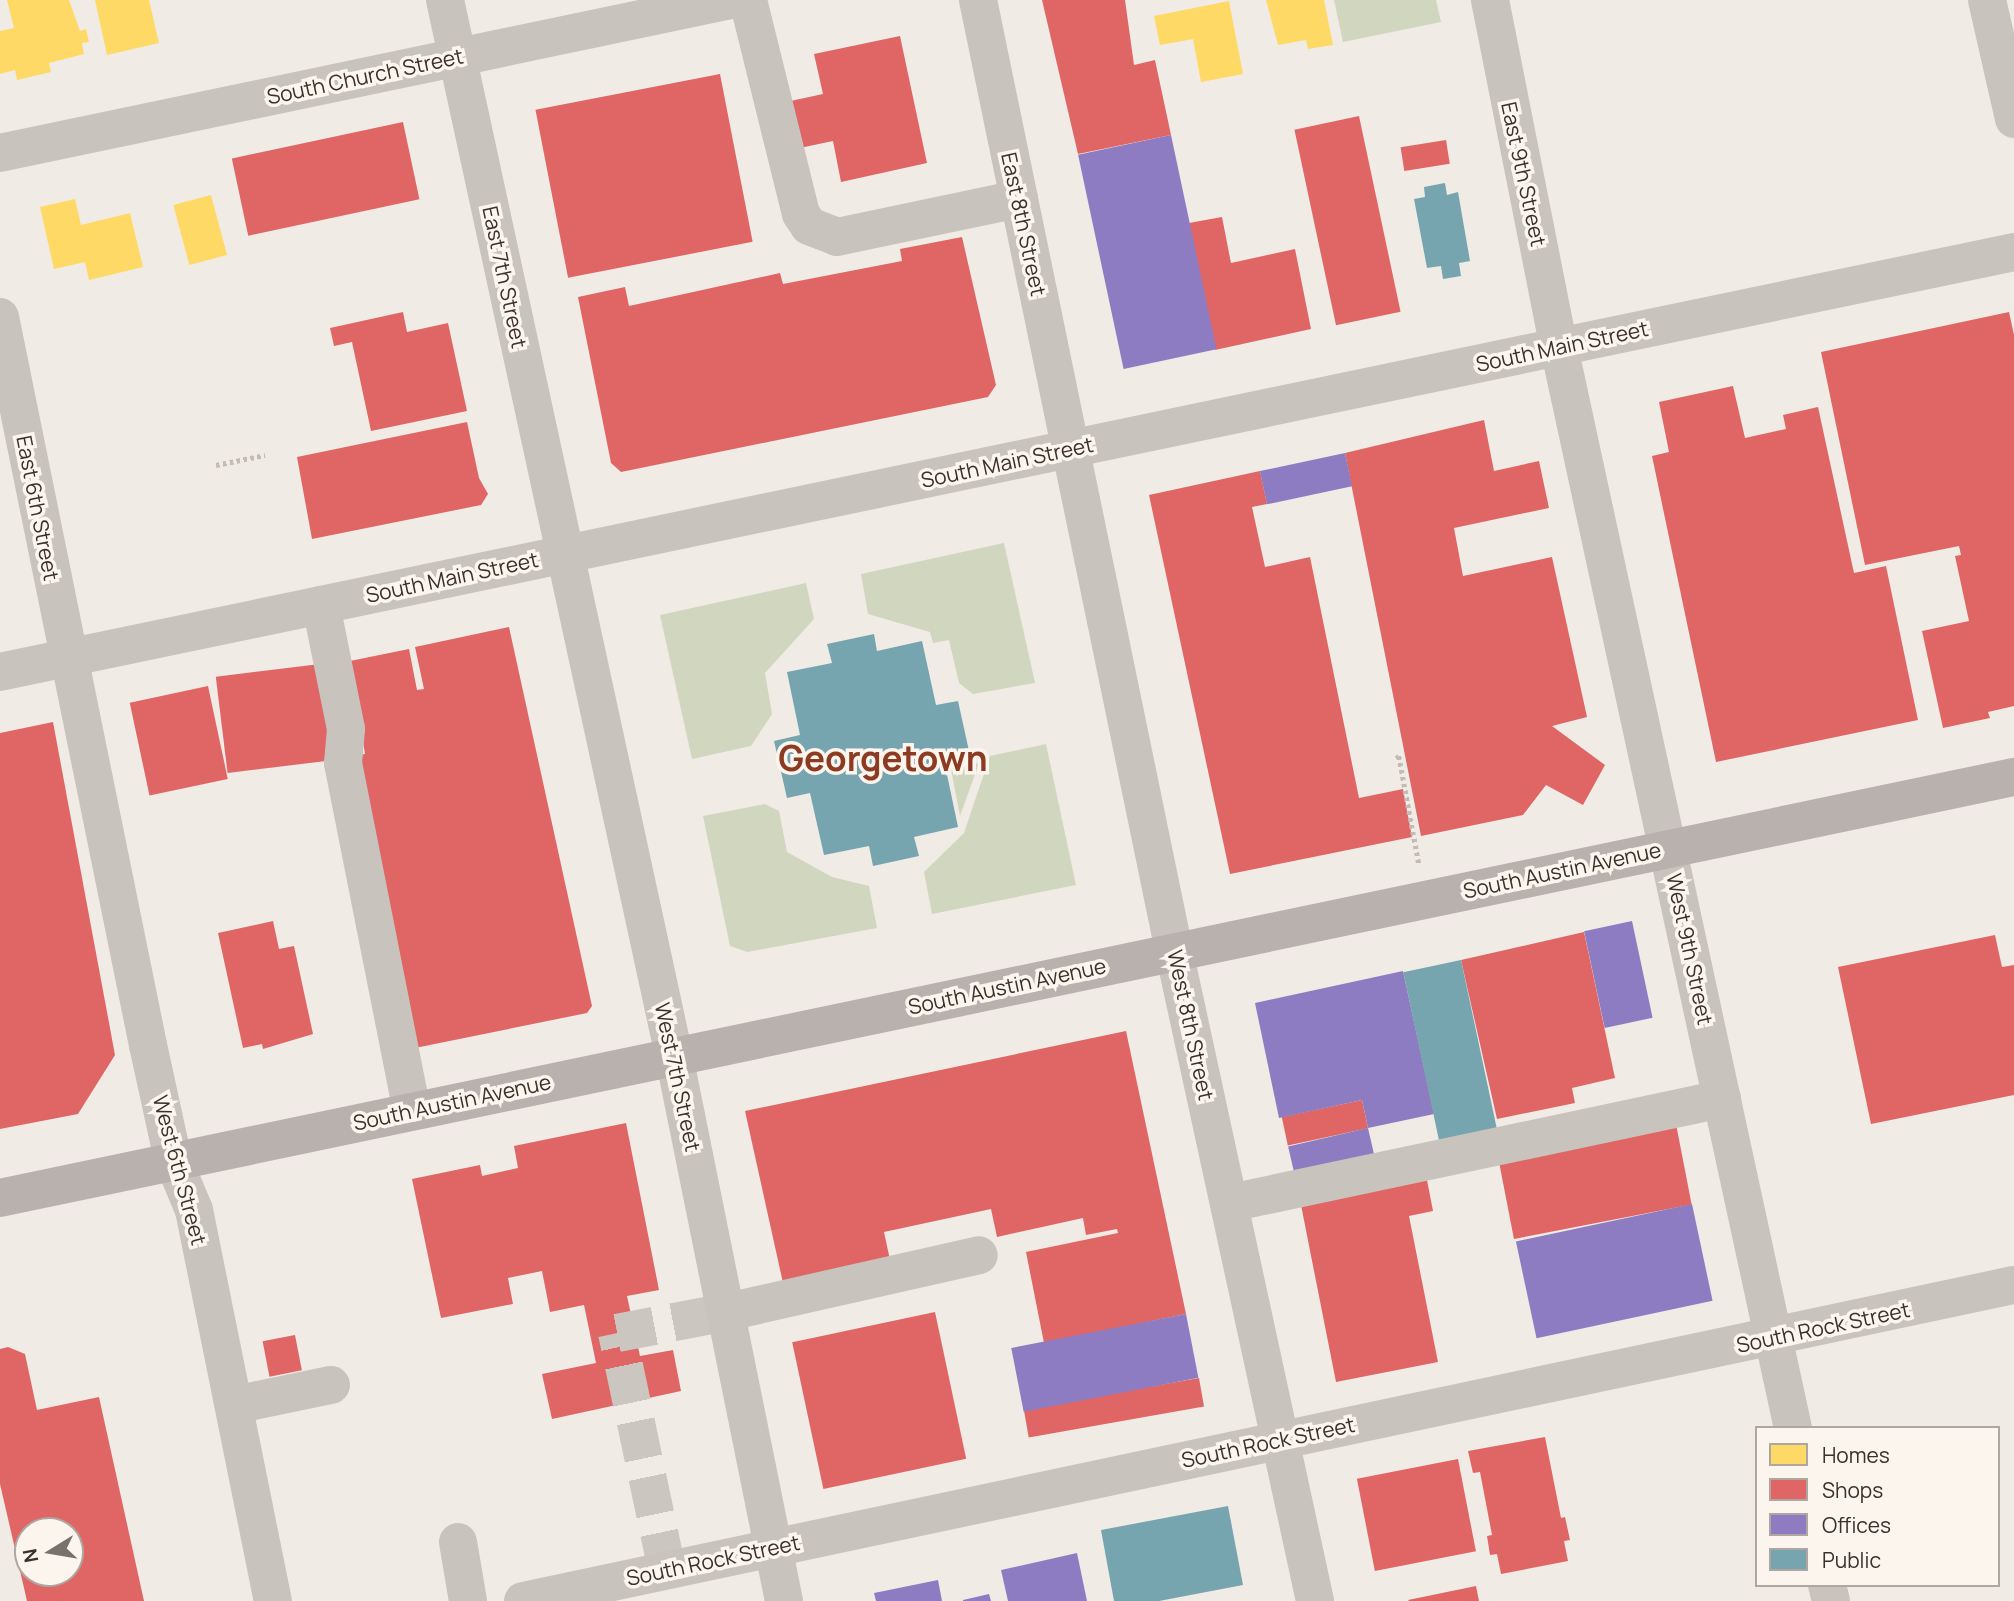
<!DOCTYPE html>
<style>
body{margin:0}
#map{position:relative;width:2014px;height:1601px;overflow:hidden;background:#f0ebe5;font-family:Manrope,sans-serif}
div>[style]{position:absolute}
.green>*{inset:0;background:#d1d6bf}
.homes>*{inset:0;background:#ffd966;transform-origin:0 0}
.shops>*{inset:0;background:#e06666;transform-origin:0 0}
.offices>*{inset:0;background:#8e7cc3;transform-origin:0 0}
.public>*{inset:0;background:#76a5af;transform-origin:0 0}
.minor-tunnel>*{height:38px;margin-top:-19px;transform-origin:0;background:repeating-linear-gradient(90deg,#ccc6c0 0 38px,transparent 0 57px)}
.path>*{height:4.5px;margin-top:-2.25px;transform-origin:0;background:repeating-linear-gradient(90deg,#c2bbb6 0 3.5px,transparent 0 7px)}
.minor>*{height:38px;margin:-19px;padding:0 19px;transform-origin:19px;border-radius:19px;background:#c9c3be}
.major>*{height:38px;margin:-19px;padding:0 19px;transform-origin:19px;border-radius:19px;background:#b8b1ad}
span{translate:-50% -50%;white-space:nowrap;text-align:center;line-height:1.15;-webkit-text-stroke:7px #fbf5ee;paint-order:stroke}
.street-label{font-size:21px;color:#3b302b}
.town-label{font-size:35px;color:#8c3b22;font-weight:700}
.legend{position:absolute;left:1755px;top:1426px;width:245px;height:161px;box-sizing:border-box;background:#fbf5ee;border:2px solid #aea6a0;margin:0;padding:9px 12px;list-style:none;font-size:21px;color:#3b302b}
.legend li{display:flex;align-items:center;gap:14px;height:35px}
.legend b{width:35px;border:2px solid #aea6a0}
.north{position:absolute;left:14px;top:1517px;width:70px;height:70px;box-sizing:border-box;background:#fbf5ee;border:2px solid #aea6a0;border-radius:50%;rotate:259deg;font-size:19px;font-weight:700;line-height:28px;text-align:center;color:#3b302b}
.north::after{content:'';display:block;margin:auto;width:24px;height:32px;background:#7a716c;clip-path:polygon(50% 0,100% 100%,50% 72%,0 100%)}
</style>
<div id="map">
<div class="green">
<i style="clip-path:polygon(1334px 0,1436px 0,1441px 22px,1343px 42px)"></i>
<i style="clip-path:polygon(1004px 543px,1035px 683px,973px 694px,959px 683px,949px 640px,933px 643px,930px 632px,868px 614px,861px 574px)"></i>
<i style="clip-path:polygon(806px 583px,814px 619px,765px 673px,772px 714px,751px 746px,692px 759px,660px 615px)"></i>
<i style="clip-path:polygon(1046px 744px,1076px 885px,932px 914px,924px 872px,964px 833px,990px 756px)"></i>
<i style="clip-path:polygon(979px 763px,960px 816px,951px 769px)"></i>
<i style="clip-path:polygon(765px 804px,779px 811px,787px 852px,832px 877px,869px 886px,877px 928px,747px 952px,730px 946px,703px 816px)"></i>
</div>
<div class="homes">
<i style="clip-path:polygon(7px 0,69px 0,80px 31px,86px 29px,89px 42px,82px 43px,84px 54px,49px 63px,51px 72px,17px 80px,15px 70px,0 74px,0 31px,14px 28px)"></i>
<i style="clip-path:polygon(95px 0,149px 0,159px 43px,107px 55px)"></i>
<i style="clip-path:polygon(1266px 0,1324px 0,1333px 45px,1308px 49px,1306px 40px,1278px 45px)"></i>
<i style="clip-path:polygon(1229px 1px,1243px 74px,1201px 82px,1193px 39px,1160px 45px,1154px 16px)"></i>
<i style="left:211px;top:195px;width:62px;height:39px;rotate:75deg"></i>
<i style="clip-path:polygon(75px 199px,81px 225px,130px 213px,143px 267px,89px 280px,85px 262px,54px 269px,40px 207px)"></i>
</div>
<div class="shops">
<i style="clip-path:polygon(1042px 0,1125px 0,1134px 65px,1155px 60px,1171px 135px,1078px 154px)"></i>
<i style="clip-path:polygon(900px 36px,927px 163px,841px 182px,833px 141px,795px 149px,786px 102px,823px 94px,814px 54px)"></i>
<i style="left:720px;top:74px;width:171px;height:188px;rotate:79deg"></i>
<i style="left:1359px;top:116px;width:200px;height:66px;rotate:78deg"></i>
<i style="left:403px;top:122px;width:79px;height:175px;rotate:78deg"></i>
<i style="left:1446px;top:140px;width:24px;height:46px;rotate:81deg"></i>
<i style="clip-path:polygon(1222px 217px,1231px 263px,1295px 249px,1311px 329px,1215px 350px,1189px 223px)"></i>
<i style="clip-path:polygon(962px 237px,996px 385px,988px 397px,621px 472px,611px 463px,578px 297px,625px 287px,629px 306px,780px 273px,783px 284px,902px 261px,900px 249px)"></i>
<i style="clip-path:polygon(403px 312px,407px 332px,448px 323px,467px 411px,371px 431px,352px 342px,334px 346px,330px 328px)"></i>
<i style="clip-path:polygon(2009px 312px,2014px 335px,2014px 706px,1988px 712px,1990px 718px,1943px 728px,1922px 631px,1969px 621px,1955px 556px,1961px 555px,1959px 546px,1865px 565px,1821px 352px)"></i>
<i style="clip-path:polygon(1733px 386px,1745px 438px,1786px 429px,1783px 415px,1818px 407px,1854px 573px,1886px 566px,1918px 720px,1716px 762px,1652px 456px,1669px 452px,1659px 402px)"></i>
<i style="clip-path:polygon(1484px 420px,1494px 471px,1539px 461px,1549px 508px,1454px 528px,1463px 576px,1552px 557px,1587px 717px,1552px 726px,1605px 765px,1583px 805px,1546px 785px,1523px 815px,1421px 836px,1345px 453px)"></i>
<i style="clip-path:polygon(467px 422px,479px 478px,488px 494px,481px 505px,312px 539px,297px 457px)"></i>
<i style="clip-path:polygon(1260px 471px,1267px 504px,1252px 507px,1265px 567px,1310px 557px,1359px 798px,1403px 789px,1412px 837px,1230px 874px,1149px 495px)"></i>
<i style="clip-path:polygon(509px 627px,592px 1006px,587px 1013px,410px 1049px,350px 757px,365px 754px,350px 661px,409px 649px,417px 690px,424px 689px,415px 647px)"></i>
<i style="left:320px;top:664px;width:97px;height:105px;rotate:83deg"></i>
<i style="left:208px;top:686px;width:95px;height:80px;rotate:78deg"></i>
<i style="clip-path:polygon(53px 722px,115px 1055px,78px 1114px,0 1129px,0 733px)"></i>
<i style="clip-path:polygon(273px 921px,279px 949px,294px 946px,313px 1034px,263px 1049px,262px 1044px,243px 1048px,218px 933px)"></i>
<i style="clip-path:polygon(1584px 932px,1615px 1078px,1572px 1088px,1575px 1103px,1497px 1119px,1461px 960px)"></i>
<i style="clip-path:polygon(1995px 935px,2002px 967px,2014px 965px,2014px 1095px,1871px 1124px,1838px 967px)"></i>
<i style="clip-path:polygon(1126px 1031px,1186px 1314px,1044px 1343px,1026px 1252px,1118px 1233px,1117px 1229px,1086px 1235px,1083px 1218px,997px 1237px,991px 1209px,884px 1232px,890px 1260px,783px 1283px,745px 1111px)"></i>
<i style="left:1362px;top:1100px;width:29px;height:82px;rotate:78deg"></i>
<i style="clip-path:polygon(626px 1123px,659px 1290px,627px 1296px,640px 1356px,673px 1350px,681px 1391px,552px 1419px,542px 1374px,596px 1363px,584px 1305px,550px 1312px,542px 1271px,508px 1278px,513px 1304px,441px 1318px,412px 1179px,480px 1165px,482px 1176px,518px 1168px,514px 1146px)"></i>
<i style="left:1676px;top:1124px;width:82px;height:181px;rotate:79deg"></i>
<i style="clip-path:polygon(1427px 1180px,1433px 1211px,1409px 1216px,1438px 1362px,1336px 1382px,1301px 1205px)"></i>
<i style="left:935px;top:1312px;width:150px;height:146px;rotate:78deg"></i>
<i style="left:295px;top:1335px;width:36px;height:33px;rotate:79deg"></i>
<i style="clip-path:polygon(evenodd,8px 1347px,25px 1354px,37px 1410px,99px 1397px,144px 1601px,27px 1601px,0 1484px,0 1349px,8px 1347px,28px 1531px,70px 1531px,70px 1573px,28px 1573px,28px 1531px)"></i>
<i style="left:1199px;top:1378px;width:29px;height:178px;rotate:80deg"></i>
<i style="clip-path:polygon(1545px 1437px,1561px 1518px,1565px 1517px,1570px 1540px,1564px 1541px,1568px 1561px,1501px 1574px,1497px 1554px,1490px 1555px,1487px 1536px,1492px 1535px,1480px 1472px,1473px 1473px,1468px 1451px)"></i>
<i style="left:1458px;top:1459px;width:94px;height:103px;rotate:79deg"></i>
<i style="clip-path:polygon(1476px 1586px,1479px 1601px,1409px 1601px,1408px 1600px)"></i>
</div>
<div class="offices">
<i style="left:1171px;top:135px;width:219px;height:95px;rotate:78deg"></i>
<i style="left:1345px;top:453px;width:34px;height:87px;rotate:78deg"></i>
<i style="left:1632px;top:921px;width:99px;height:49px;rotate:78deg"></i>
<i style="clip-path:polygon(1403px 971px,1434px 1114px,1368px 1128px,1362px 1100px,1279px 1118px,1255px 1003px)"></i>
<i style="left:1368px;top:1128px;width:40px;height:82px;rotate:77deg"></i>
<i style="left:1692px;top:1204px;width:99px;height:180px;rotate:78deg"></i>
<i style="left:1186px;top:1314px;width:65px;height:178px;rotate:79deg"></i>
<i style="clip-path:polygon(1077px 1553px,1087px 1601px,1008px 1601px,1001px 1570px)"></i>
<i style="clip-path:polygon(938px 1580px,942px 1601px,876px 1601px,874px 1593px)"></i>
<i style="clip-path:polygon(989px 1594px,991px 1601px,963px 1601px,963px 1600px)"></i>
</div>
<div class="public">
<i style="clip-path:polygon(1445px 183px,1447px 195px,1458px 192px,1470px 261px,1459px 263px,1461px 276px,1443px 279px,1441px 266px,1427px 268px,1414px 199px,1425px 197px,1424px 187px)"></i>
<i style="clip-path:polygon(874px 634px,877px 651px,922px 641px,936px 705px,958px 701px,971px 760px,945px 765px,958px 827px,914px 837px,919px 856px,873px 866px,869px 846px,824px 855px,810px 793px,787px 798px,774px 741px,800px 735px,787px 672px,832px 663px,827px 644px)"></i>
<i style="left:1461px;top:960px;width:177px;height:59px;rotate:78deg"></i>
<i style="clip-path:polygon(1228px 1506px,1243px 1585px,1159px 1601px,1114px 1601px,1101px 1530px)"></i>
</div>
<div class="minor-tunnel">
<i style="left:667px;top:1570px;width:242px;rotate:-101.9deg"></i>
<i style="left:617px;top:1333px;width:112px;rotate:-10.8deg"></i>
</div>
<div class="path">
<i style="left:216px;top:465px;width:50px;rotate:-11.5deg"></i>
<i style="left:1396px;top:758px;width:4px;rotate:-34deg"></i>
<i style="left:1399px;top:756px;width:110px;rotate:79.5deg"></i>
</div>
<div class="minor">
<i style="left:445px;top:0;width:1081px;rotate:77.76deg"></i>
<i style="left:674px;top:1056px;width:556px;rotate:78.59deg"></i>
<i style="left:748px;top:0;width:220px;rotate:76.1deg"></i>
<i style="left:801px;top:214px;width:14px;rotate:56deg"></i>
<i style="left:809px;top:226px;width:30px;rotate:21deg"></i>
<i style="left:837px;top:237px;width:186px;rotate:-11.8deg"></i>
<i style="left:978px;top:0;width:971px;rotate:78.35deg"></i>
<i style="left:1174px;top:951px;width:665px;rotate:77.76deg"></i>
<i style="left:1490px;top:0;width:354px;rotate:78.8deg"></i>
<i style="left:1559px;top:347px;width:1106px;rotate:77.79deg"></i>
<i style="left:1987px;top:0;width:122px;rotate:77.2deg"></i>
<i style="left:0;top:153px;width:747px;rotate:-11.82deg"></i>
<i style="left:0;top:317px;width:743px;rotate:78.51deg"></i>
<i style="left:148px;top:1045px;width:118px;rotate:77.7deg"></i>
<i style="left:173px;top:1160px;width:54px;rotate:67.2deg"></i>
<i style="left:194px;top:1210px;width:399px;rotate:78.6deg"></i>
<i style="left:321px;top:605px;width:126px;rotate:78.6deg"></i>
<i style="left:346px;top:729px;width:34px;rotate:95deg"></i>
<i style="left:343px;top:763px;width:354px;rotate:78.8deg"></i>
<i style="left:0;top:672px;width:2057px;rotate:-11.78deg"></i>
<i style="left:1230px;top:1203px;width:503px;rotate:-11.94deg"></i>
<i style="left:727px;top:1312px;width:258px;rotate:-12.7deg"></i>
<i style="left:234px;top:1405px;width:99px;rotate:-11.7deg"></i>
<i style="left:458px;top:1542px;width:60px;rotate:80.4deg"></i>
<i style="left:1827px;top:1585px;width:16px;rotate:76deg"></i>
<i style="left:523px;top:1601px;width:1524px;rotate:-11.97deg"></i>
</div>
<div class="major">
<i style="left:0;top:1198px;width:2058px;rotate:-11.81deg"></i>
</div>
<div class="street-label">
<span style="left:365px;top:76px;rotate:-12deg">South Church Street</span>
<span style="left:1524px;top:174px;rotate:78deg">East 9th Street</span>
<span style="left:1024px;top:224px;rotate:78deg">East 8th Street</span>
<span style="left:505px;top:277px;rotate:78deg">East 7th Street</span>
<span style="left:1562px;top:346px;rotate:-12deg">South Main Street</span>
<span style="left:1007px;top:462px;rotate:-12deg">South Main Street</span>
<span style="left:38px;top:508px;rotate:79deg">East 6th Street</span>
<span style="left:452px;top:577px;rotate:-12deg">South Main Street</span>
<span style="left:1562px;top:870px;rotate:-12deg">South Austin Avenue</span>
<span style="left:1690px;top:949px;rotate:78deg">West 9th Street</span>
<span style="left:1007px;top:986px;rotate:-12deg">South Austin Avenue</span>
<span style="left:1191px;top:1025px;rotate:78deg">West 8th Street</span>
<span style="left:678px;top:1077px;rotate:78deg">West 7th Street</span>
<span style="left:452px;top:1102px;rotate:-12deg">South Austin Avenue</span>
<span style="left:180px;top:1170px;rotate:75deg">West 6th Street</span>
<span style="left:1823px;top:1327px;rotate:-12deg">South Rock Street</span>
<span style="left:1268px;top:1442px;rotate:-12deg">South Rock Street</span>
<span style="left:713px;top:1560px;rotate:-12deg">South Rock Street</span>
</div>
<div class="town-label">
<span style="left:883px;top:758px">Georgetown</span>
</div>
<ul class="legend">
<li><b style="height:19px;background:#ffd966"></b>Homes</li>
<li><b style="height:19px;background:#e06666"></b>Shops</li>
<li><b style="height:19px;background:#8e7cc3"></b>Offices</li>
<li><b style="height:19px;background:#76a5af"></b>Public</li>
</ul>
<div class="north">N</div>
</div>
